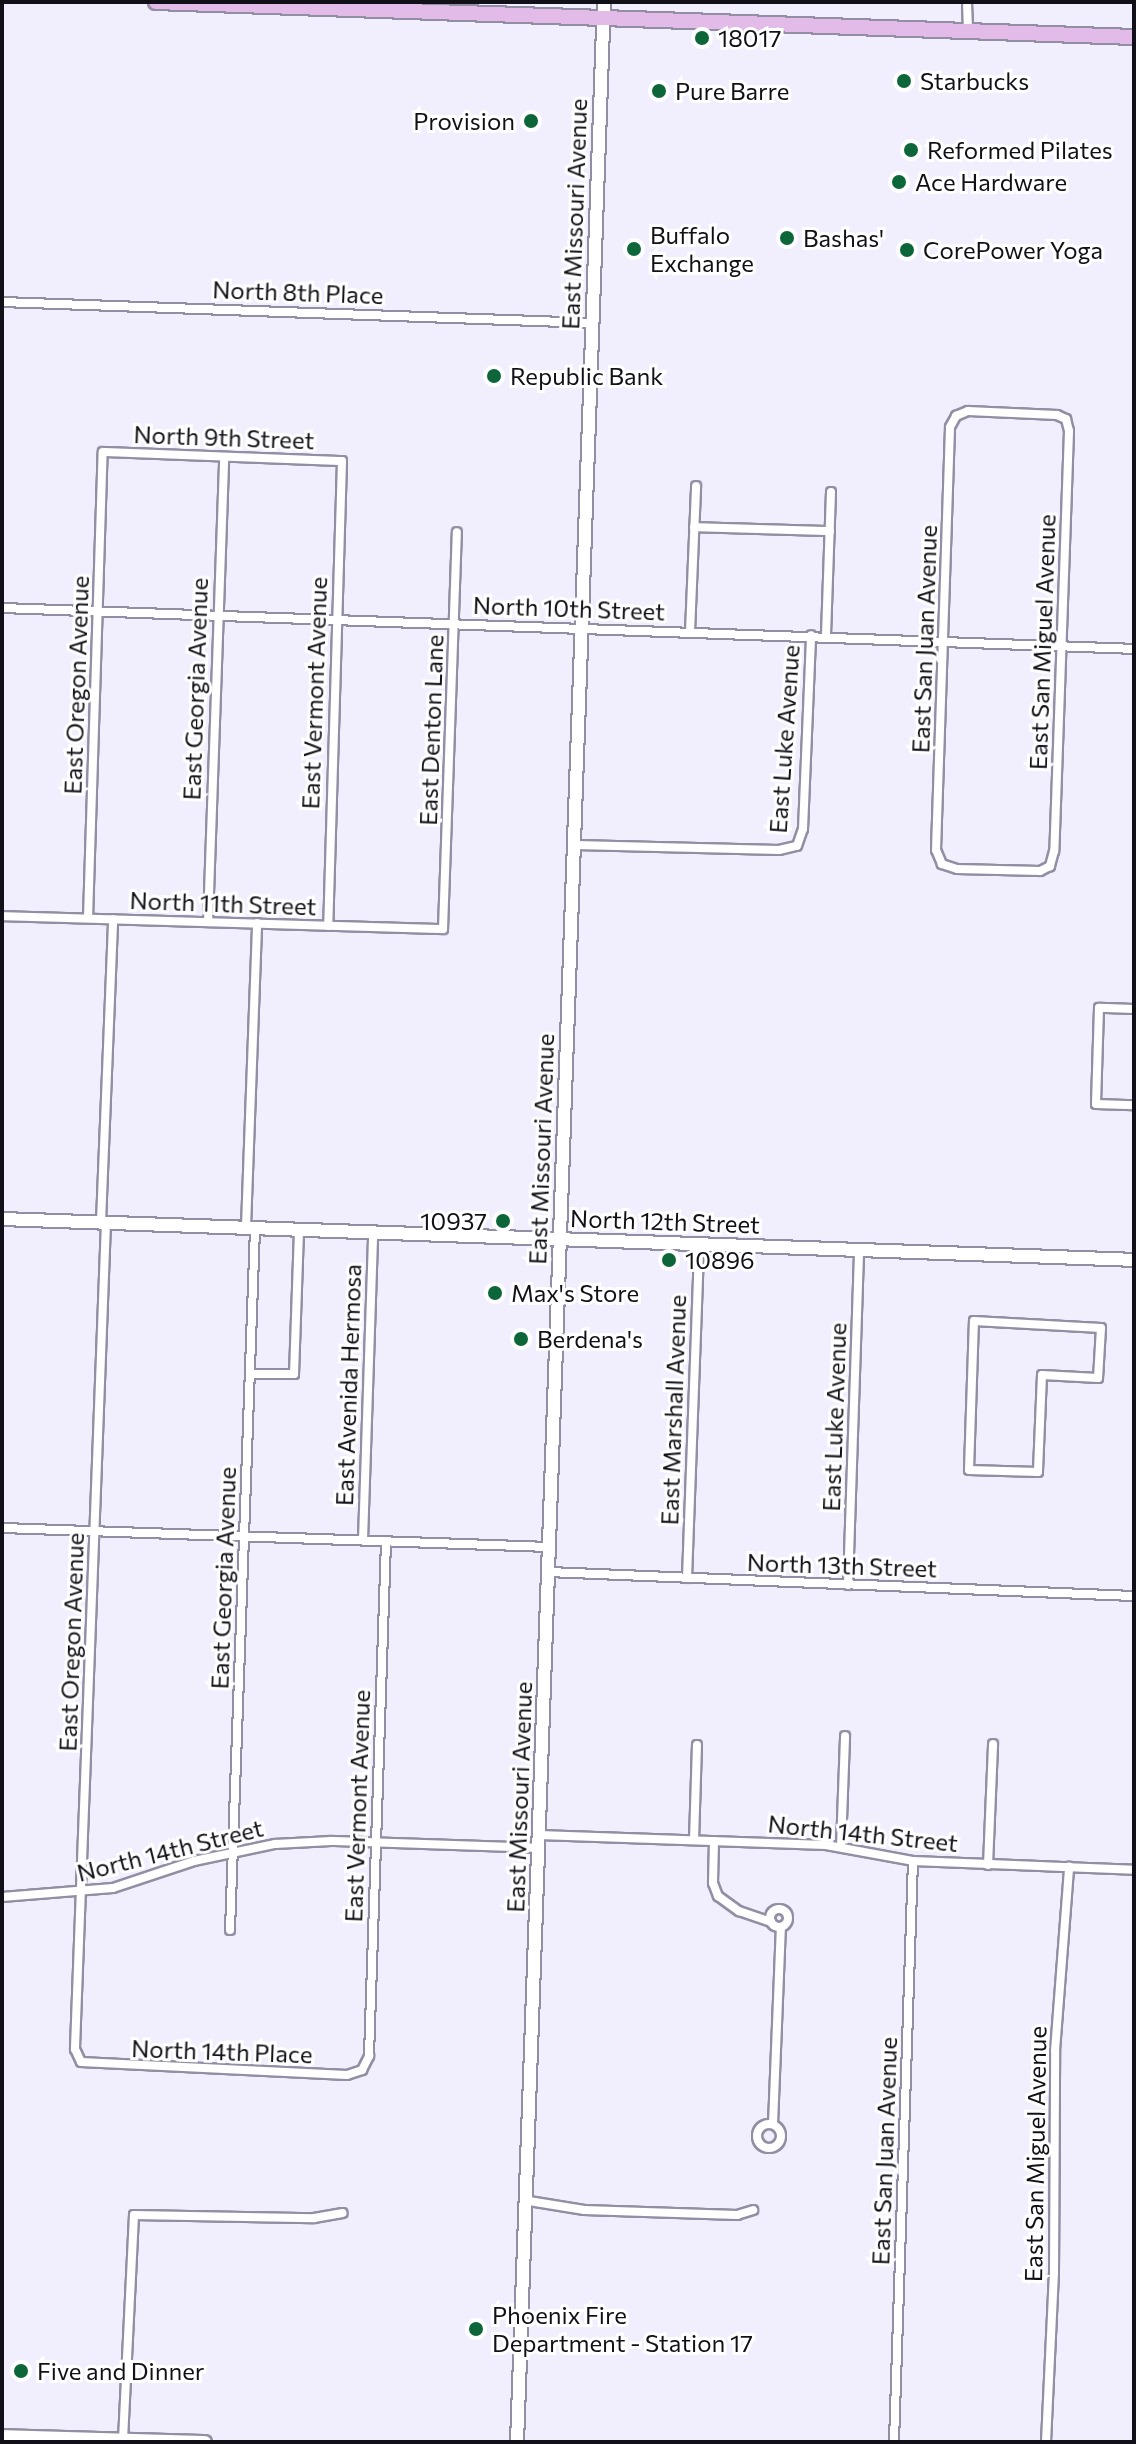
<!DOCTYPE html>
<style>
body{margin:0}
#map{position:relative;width:1136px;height:2444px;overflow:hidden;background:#f1effd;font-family:Commissioner,sans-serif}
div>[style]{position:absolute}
.roads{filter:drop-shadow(2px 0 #928ea3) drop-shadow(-2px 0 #928ea3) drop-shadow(0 2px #928ea3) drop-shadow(0 -2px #928ea3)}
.street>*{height:8px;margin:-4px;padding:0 4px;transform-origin:4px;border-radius:4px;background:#fff}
.street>.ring{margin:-4px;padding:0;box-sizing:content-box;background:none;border:8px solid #fff;border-radius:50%}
.secondary>*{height:12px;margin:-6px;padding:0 6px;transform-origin:6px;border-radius:6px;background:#fff}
.primary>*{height:14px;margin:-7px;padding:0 7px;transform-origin:7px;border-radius:7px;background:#e3bbe9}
.dots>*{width:22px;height:22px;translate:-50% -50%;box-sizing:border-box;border:4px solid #fff;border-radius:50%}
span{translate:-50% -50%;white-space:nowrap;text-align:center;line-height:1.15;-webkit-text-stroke:6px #fff;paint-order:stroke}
.poi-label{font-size:24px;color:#110f17}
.left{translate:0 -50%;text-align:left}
.right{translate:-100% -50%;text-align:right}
.street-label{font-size:24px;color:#110f17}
.frame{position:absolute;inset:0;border:4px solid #110f17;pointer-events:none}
</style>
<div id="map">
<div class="roads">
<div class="street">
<i style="left:967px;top:2px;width:30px;rotate:88deg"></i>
<i style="left:2px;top:302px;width:590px;rotate:2.04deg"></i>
<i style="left:968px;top:411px;width:89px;rotate:2.6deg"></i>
<i style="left:1057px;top:415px;width:10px;rotate:24deg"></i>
<i style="left:1066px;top:419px;width:12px;rotate:76deg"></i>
<i style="left:1069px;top:431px;width:420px;rotate:92deg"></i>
<i style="left:1054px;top:851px;width:16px;rotate:105deg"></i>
<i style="left:1050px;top:866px;width:11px;rotate:153deg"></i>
<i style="left:1040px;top:871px;width:83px;rotate:-178.6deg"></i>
<i style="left:957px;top:869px;width:16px;rotate:-162deg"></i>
<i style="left:942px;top:864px;width:15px;rotate:-113deg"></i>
<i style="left:936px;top:850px;width:423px;rotate:-88.1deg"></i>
<i style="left:950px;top:427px;width:13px;rotate:-61deg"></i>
<i style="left:956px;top:416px;width:13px;rotate:-23deg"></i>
<i style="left:694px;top:527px;width:136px;rotate:1.7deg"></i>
<i style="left:2px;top:608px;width:1133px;rotate:2.07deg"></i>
<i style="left:690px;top:632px;width:146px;rotate:-87.6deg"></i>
<i style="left:826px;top:635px;width:143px;rotate:-88deg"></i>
<i style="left:576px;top:845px;width:203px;rotate:1.4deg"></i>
<i style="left:779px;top:850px;width:18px;rotate:-13deg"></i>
<i style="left:797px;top:846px;width:18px;rotate:-71deg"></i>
<i style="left:803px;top:829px;width:194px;rotate:-87.6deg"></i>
<i style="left:2px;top:916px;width:441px;rotate:1.7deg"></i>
<i style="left:443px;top:929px;width:397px;rotate:-88deg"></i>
<i style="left:88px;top:918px;width:466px;rotate:-88.2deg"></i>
<i style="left:103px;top:452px;width:239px;rotate:2.2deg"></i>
<i style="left:342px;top:461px;width:465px;rotate:91.7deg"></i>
<i style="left:208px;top:922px;width:465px;rotate:-88deg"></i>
<i style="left:1134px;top:1009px;width:35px;rotate:-178deg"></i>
<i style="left:1099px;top:1008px;width:96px;rotate:91.8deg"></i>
<i style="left:1096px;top:1104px;width:38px;rotate:2deg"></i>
<i style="left:101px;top:1222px;width:303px;rotate:-87.7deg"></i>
<i style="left:106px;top:1222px;width:828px;rotate:92.15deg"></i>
<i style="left:75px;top:2049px;width:14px;rotate:65deg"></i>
<i style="left:81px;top:2062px;width:266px;rotate:2.8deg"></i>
<i style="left:347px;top:2075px;width:16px;rotate:-18deg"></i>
<i style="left:362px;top:2070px;width:16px;rotate:-63deg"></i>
<i style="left:369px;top:2056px;width:515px;rotate:-88.11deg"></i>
<i style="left:246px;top:1227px;width:304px;rotate:-87.9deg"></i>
<i style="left:974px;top:1321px;width:127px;rotate:3.2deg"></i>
<i style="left:1101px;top:1328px;width:50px;rotate:93.4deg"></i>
<i style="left:1098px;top:1378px;width:56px;rotate:-176.9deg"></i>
<i style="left:1042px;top:1375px;width:97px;rotate:92.4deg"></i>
<i style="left:1038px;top:1472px;width:69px;rotate:-178.3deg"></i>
<i style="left:969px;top:1470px;width:149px;rotate:-88.1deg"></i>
<i style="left:251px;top:1374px;width:43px"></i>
<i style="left:294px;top:1374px;width:145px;rotate:-88deg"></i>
<i style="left:2px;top:1528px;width:547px;rotate:1.99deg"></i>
<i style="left:363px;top:1540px;width:308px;rotate:-88.1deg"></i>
<i style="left:548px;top:1572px;width:586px;rotate:2.35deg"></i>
<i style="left:687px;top:1578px;width:334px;rotate:-87.9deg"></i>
<i style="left:848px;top:1585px;width:335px;rotate:-88.1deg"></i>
<i style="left:539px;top:1835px;width:287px;rotate:2deg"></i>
<i style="left:826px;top:1845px;width:88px;rotate:10.4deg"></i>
<i style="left:913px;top:1861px;width:221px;rotate:2.3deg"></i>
<i style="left:694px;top:1840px;width:95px;rotate:-88.2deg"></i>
<i style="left:714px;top:1841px;width:42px;rotate:91.4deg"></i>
<i style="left:713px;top:1883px;width:14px;rotate:69deg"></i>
<i style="left:718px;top:1896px;width:26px;rotate:36deg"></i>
<i style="left:739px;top:1911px;width:34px;rotate:19deg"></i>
<i style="left:841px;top:1847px;width:111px;rotate:-87.9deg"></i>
<i style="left:988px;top:1865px;width:121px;rotate:-87.6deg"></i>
<i style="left:2px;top:1897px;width:111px;rotate:-4.6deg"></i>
<i style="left:113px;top:1888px;width:85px;rotate:-18.4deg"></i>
<i style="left:194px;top:1861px;width:83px;rotate:-11.9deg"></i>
<i style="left:275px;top:1844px;width:56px;rotate:-3.1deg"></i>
<i style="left:331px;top:1841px;width:208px;rotate:1.9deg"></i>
<i class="ring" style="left:770px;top:1909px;width:10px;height:10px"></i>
<i style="left:230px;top:1930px;width:703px;rotate:-87.96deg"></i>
<i style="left:773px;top:2124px;width:197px;rotate:-87.7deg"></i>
<i class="ring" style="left:757px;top:2124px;width:16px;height:16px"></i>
<i style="left:529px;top:2201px;width:56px;rotate:9.3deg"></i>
<i style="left:584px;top:2210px;width:153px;rotate:1.9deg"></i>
<i style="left:737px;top:2215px;width:17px;rotate:-17deg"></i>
<i style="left:123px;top:2440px;width:225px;rotate:-87.2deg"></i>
<i style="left:134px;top:2215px;width:180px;rotate:1deg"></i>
<i style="left:314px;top:2218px;width:29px;rotate:-10deg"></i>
<i style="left:894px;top:2442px;width:581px;rotate:-88.13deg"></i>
<i style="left:1046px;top:2442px;width:169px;rotate:-87.3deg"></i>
<i style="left:1054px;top:2273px;width:222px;rotate:-89.7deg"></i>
<i style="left:1055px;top:2051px;width:185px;rotate:-85.6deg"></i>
</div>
<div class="secondary">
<i style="left:2px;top:1219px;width:1133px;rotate:2.07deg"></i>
<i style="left:2px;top:2436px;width:203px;rotate:1.7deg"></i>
<i style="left:517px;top:2442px;width:2442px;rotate:-87.96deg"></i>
</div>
<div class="primary">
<i style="left:156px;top:2px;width:979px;rotate:2.05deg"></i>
</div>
</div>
<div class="dots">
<i style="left:702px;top:38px;background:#0d6639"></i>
<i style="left:904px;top:81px;background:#0d6639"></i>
<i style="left:659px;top:91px;background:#0d6639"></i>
<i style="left:531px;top:121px;background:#0d6639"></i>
<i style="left:911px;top:150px;background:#0d6639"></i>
<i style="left:899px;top:182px;background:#0d6639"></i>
<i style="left:787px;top:238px;background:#0d6639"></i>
<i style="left:634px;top:249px;background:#0d6639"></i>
<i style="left:907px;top:250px;background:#0d6639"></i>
<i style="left:494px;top:376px;background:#0d6639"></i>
<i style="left:503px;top:1221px;background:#0d6639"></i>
<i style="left:669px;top:1260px;background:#0d6639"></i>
<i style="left:495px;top:1293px;background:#0d6639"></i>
<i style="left:521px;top:1339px;background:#0d6639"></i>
<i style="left:476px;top:2329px;background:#0d6639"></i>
<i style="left:21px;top:2371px;background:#0d6639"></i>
</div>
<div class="poi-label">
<span class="left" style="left:718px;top:38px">18017</span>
<span class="left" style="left:920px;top:81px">Starbucks</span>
<span class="left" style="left:675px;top:91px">Pure Barre</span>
<span class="right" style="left:515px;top:121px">Provision</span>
<span class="left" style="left:927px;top:150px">Reformed Pilates</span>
<span class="left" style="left:915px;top:182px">Ace Hardware</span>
<span class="left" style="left:650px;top:249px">Buffalo<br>Exchange</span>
<span class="left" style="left:803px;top:238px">Bashas'</span>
<span class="left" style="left:923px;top:250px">CorePower Yoga</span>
<span class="left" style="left:510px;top:376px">Republic Bank</span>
<span class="right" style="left:487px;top:1221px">10937</span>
<span class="left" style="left:685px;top:1260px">10896</span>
<span class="left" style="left:511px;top:1293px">Max's Store</span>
<span class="left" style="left:537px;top:1339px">Berdena's</span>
<span class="left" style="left:492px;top:2329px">Phoenix Fire<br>Department - Station 17</span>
<span class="left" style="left:37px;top:2371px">Five and Dinner</span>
</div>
<div class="street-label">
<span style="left:574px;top:214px;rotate:-88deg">East Missouri Avenue</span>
<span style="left:298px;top:292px;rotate:2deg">North 8th Place</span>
<span style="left:224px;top:437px;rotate:2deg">North 9th Street</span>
<span style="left:569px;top:608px;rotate:2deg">North 10th Street</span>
<span style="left:924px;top:639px;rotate:-88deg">East San Juan Avenue</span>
<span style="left:1042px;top:642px;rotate:-88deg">East San Miguel Avenue</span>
<span style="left:76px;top:685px;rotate:-88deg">East Oregon Avenue</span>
<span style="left:195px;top:689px;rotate:-88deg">East Georgia Avenue</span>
<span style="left:314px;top:693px;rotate:-88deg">East Vermont Avenue</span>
<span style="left:431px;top:730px;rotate:-88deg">East Denton Lane</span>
<span style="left:784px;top:739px;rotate:-86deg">East Luke Avenue</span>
<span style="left:223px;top:903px;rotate:2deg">North 11th Street</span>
<span style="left:541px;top:1149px;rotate:-88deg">East Missouri Avenue</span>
<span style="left:665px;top:1221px;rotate:2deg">North 12th Street</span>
<span style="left:348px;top:1385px;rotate:-88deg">East Avenida Hermosa</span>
<span style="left:673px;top:1410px;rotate:-88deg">East Marshall Avenue</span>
<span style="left:834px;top:1417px;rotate:-88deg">East Luke Avenue</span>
<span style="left:842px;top:1565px;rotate:2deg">North 13th Street</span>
<span style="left:223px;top:1578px;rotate:-88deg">East Georgia Avenue</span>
<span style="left:71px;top:1642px;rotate:-88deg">East Oregon Avenue</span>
<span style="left:519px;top:1797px;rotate:-88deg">East Missouri Avenue</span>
<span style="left:357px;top:1806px;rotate:-88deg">East Vermont Avenue</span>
<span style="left:863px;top:1833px;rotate:6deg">North 14th Street</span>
<span style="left:170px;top:1850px;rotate:-14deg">North 14th Street</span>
<span style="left:222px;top:2051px;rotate:2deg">North 14th Place</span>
<span style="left:884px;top:2151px;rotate:-88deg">East San Juan Avenue</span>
<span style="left:1035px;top:2154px;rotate:-89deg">East San Miguel Avenue</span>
</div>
<div class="frame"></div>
</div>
